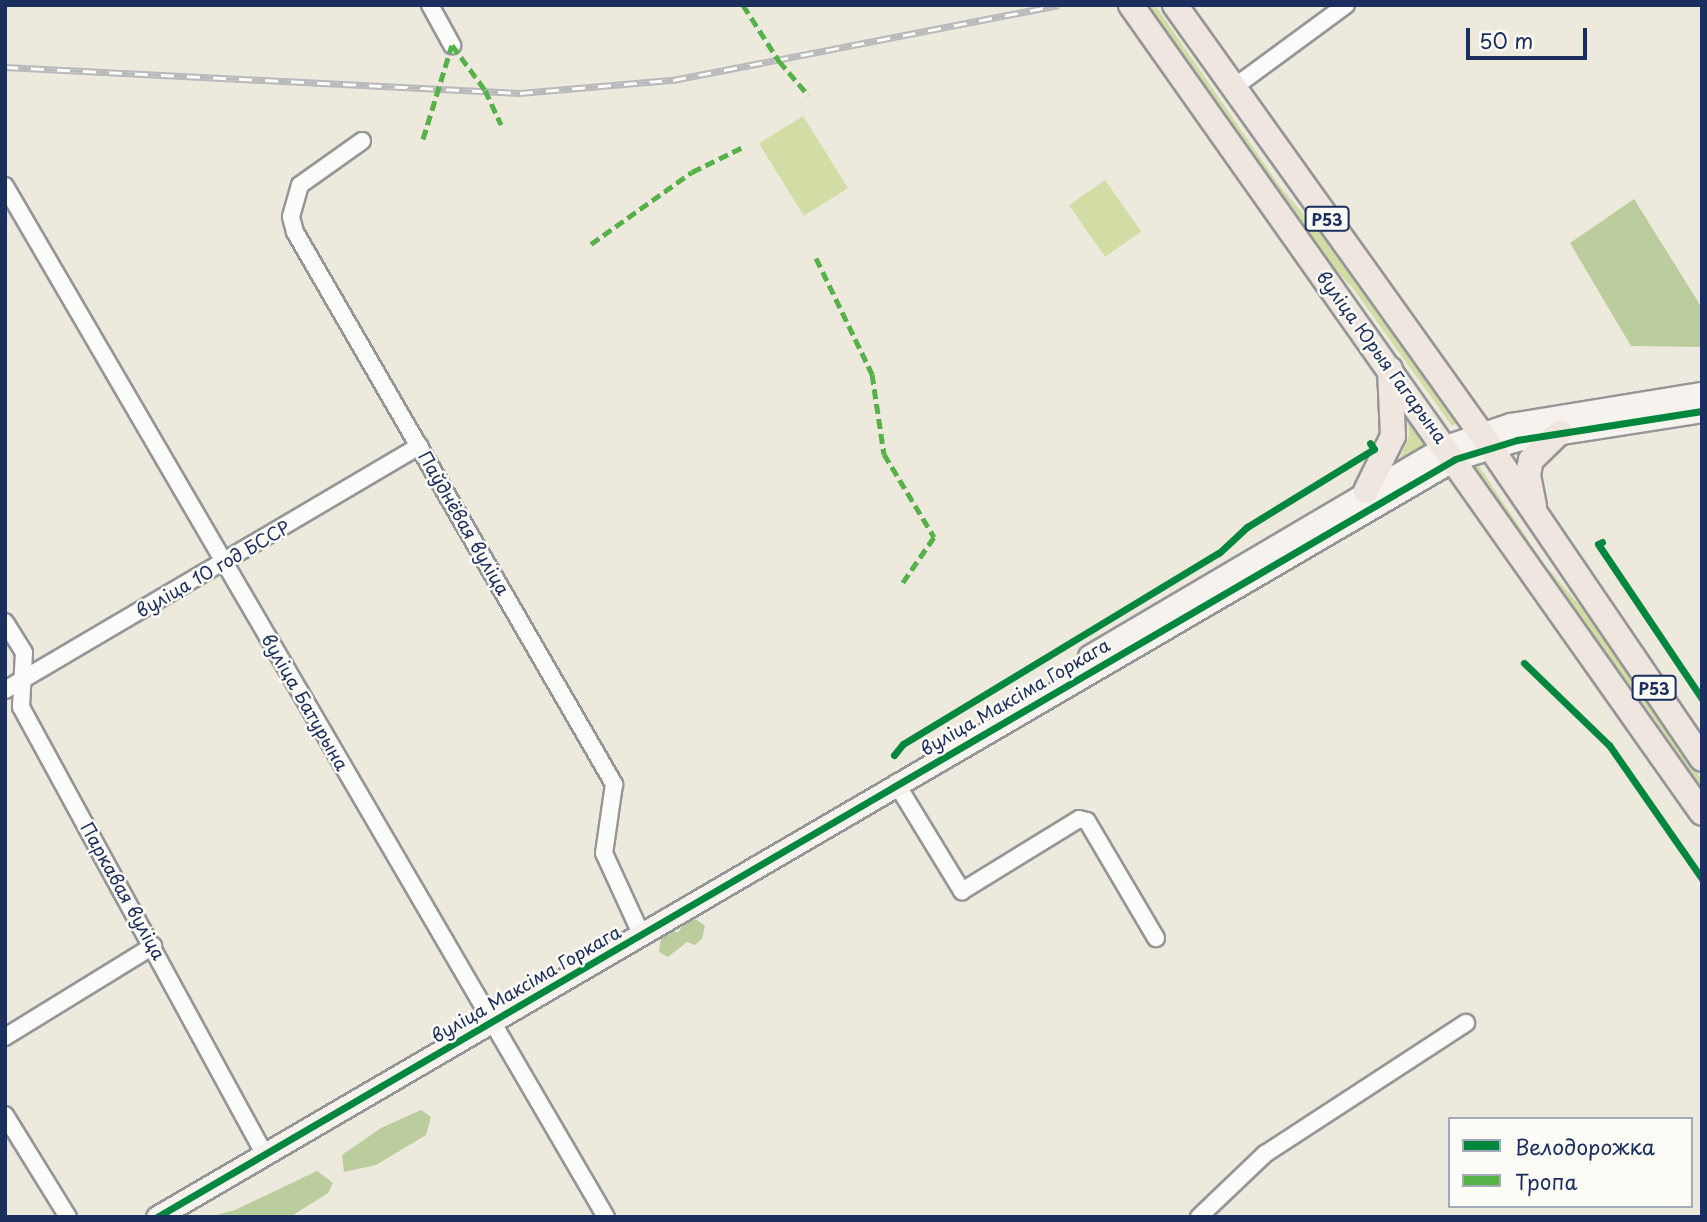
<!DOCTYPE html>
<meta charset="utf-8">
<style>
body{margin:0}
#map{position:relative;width:1707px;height:1222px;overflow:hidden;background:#eee9dd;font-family:"Playpen Sans",sans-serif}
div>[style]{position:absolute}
.green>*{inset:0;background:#d1dda5;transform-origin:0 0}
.forest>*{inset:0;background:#bbcc9d}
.roads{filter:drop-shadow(2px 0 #959698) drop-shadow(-2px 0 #959698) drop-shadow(0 2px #959698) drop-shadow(0 -2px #959698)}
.street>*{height:16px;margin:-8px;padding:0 8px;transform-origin:8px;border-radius:8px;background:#fcfcfa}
.secondary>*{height:21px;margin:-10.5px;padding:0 10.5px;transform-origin:10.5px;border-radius:10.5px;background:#f6f3ef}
.primary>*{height:24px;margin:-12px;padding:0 12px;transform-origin:12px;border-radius:12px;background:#eee6df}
.rail>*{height:7px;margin-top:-3.5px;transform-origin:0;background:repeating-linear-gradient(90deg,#fdfcf7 0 13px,#b7b9bc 0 26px);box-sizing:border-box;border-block:2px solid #b7b9bc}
.quiet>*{height:5px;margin-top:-2.5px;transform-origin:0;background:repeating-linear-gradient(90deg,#55b248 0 10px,transparent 0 15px)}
.cycleway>*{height:7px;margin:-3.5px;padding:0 3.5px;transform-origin:3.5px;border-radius:3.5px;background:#00873e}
span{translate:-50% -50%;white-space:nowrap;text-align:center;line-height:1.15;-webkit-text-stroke:5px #fdfcf7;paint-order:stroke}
.shield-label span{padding:2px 5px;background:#fdfcf7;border:2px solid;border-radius:5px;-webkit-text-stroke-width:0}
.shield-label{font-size:16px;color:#1b2f5e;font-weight:700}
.street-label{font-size:18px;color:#1b2f5e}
.frame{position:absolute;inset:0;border:7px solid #1b2f5e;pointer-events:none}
.legend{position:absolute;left:1448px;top:1117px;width:245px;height:91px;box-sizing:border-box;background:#fdfcf7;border:2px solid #a3aaba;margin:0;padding:9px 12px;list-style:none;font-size:21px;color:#1b2f5e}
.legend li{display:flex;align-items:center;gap:14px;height:35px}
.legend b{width:35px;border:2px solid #a3aaba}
.scale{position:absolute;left:1466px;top:28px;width:121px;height:32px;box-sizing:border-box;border:4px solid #1b2f5e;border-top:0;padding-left:9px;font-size:21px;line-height:24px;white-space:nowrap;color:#1b2f5e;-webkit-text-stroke:5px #fdfcf7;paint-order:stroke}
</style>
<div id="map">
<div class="green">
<i style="clip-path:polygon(1142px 5px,1155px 5px,1281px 188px,1326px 240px,1457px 423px,1452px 426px,1352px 287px,1315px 250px)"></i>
<i style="left:803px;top:116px;width:85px;height:52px;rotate:58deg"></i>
<i style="left:1105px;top:180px;width:63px;height:44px;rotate:55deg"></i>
<i style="clip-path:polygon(1408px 418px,1429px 444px,1398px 463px,1409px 436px)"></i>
<i style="clip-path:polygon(1477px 463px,1544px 564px,1588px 615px,1643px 693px,1702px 780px,1702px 789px,1639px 697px,1549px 580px,1472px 465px)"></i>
</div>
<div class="forest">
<i style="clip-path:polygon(1634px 199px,1702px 308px,1702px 347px,1631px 346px,1570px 243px)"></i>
<i style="clip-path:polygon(687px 920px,697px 920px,705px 926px,702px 939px,695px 945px,687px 942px,668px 957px,659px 952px,661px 937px,669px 931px,678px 932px)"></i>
<i style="clip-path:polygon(421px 1110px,431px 1117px,426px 1135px,376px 1165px,344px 1172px,342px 1155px,381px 1128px)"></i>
<i style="clip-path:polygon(317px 1171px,333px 1183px,328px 1193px,290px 1217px,208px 1217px,235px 1210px)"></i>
</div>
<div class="roads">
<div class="street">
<i style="left:430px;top:5px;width:46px;rotate:61.2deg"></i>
<i style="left:1233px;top:88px;width:140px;rotate:-36.3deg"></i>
<i style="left:362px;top:141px;width:76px;rotate:144.6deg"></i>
<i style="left:300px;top:185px;width:33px;rotate:106deg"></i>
<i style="left:291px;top:217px;width:16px;rotate:75deg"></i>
<i style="left:295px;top:232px;width:638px;rotate:59.98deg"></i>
<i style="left:614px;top:784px;width:70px;rotate:98.2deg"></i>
<i style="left:604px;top:853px;width:89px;rotate:65.4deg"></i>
<i style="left:5px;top:186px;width:1193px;rotate:59.76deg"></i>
<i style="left:5px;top:622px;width:36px;rotate:58deg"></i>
<i style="left:24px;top:653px;width:54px;rotate:93.2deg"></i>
<i style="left:21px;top:707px;width:510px;rotate:61.43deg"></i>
<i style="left:5px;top:690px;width:481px;rotate:-30.5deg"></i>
<i style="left:896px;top:783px;width:127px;rotate:58.6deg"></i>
<i style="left:962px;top:891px;width:137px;rotate:-31.6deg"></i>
<i style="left:1079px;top:819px;width:8px;rotate:14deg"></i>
<i style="left:1087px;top:821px;width:136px;rotate:59.5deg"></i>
<i style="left:5px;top:1037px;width:174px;rotate:-31.6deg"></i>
<i style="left:5px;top:1115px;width:120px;rotate:58.3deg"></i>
<i style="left:1199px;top:1217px;width:91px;rotate:-43.7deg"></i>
<i style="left:1265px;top:1154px;width:240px;rotate:-33.1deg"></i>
</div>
<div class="secondary">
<i style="left:1089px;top:656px;width:414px;rotate:-30.5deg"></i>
<i style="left:1446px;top:446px;width:68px;rotate:-19deg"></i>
<i style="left:1510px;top:424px;width:194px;rotate:-9.2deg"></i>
<i style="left:157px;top:1217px;width:1503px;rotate:-30.28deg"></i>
<i style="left:1455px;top:459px;width:65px;rotate:-17deg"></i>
<i style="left:1517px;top:440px;width:187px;rotate:-8.9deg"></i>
</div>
<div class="primary">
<i style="left:1131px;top:5px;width:989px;rotate:54.75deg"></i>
<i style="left:1175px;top:5px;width:525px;rotate:54.46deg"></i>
<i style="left:1480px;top:432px;width:395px;rotate:55.8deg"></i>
<i style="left:1366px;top:491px;width:61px;rotate:-63.9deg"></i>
<i style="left:1393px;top:436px;width:67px;rotate:-92.6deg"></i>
<i style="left:1534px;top:506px;width:32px;rotate:-101deg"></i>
<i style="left:1528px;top:475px;width:15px;rotate:-79deg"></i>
<i style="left:1531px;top:460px;width:40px;rotate:-44deg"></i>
</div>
</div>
<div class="rail">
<i style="left:5px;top:67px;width:516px;rotate:2.89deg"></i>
<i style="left:520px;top:93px;width:154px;rotate:-4.9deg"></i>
<i style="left:673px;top:80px;width:393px;rotate:-11deg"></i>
</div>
<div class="quiet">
<i style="left:743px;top:5px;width:67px;rotate:57.3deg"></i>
<i style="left:779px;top:61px;width:45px;rotate:49.5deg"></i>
<i style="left:452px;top:45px;width:56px;rotate:53.7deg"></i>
<i style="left:485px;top:90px;width:38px;rotate:65deg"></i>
<i style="left:423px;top:139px;width:98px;rotate:-72.9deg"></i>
<i style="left:591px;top:244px;width:124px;rotate:-35.5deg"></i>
<i style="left:692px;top:172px;width:55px;rotate:-26.1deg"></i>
<i style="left:816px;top:258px;width:129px;rotate:64.2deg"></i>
<i style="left:872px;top:374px;width:81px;rotate:81.5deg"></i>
<i style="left:884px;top:454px;width:97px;rotate:58.9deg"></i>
<i style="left:934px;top:537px;width:58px;rotate:124.5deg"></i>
</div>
<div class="cycleway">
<i style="left:1602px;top:542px;width:4px;rotate:153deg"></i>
<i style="left:1598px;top:544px;width:187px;rotate:56.1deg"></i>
<i style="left:1524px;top:663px;width:118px;rotate:44deg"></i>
<i style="left:1609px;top:745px;width:163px;rotate:55.2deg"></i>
<i style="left:894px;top:755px;width:14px;rotate:-51deg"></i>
<i style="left:903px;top:744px;width:369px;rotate:-31.2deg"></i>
<i style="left:1219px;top:553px;width:38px;rotate:-43deg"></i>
<i style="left:1247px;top:527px;width:149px;rotate:-31.6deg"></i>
<i style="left:1374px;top:449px;width:7px;rotate:-124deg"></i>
<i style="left:157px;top:1217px;width:1503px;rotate:-30.28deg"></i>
<i style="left:1455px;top:459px;width:65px;rotate:-17deg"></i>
<i style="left:1517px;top:440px;width:187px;rotate:-8.9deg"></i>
</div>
<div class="shield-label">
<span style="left:1327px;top:219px">Р53</span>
<span style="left:1654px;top:688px">Р53</span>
</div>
<div class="street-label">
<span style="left:1382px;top:357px;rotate:54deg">вуліца Юрыя Гагарына</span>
<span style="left:464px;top:523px;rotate:60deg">Паўднёвая вуліца</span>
<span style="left:213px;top:569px;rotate:-30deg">вуліца 10 год БССР</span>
<span style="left:1015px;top:697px;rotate:-30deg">вуліца Максіма Горкага</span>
<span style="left:305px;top:702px;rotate:60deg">вуліца Батурына</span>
<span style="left:123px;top:891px;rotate:61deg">Паркавая вуліца</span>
<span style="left:526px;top:984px;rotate:-30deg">вуліца Максіма Горкага</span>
</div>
<div class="frame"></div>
<ul class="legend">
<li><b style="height:9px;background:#00873e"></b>Велодорожка</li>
<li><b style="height:9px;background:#55b248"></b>Тропа</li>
</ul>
<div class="scale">50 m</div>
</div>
